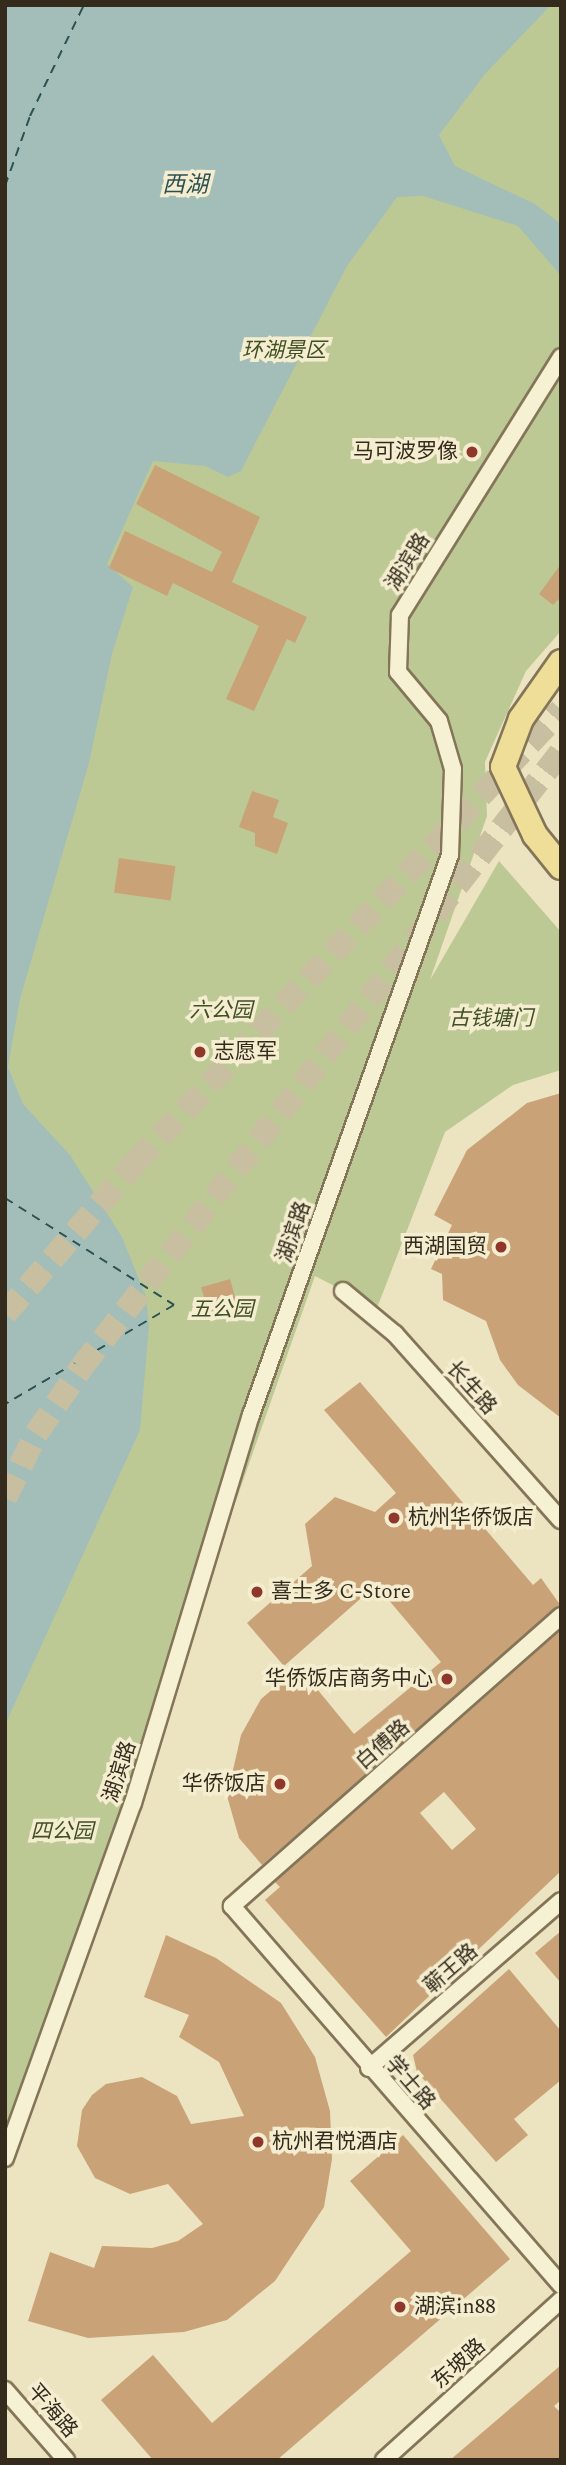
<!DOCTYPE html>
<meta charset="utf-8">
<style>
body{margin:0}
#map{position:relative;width:566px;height:2465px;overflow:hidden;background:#ece4c0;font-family:Spectral,"Noto Sans SC",serif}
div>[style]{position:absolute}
.green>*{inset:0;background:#bdc995}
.water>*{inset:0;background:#a3beb9}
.ferry>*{height:2px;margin-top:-1px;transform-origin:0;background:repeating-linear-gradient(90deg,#2c5153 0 9px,transparent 0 16px)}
.building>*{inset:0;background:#c9a377;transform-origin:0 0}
.primary-tunnel>*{height:24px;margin-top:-12px;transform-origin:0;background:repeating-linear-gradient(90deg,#c7bf9f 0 24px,transparent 0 36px)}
.roads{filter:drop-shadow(2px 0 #847559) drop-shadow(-2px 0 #847559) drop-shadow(0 2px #847559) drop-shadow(0 -2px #847559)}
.street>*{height:16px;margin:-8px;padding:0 8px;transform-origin:8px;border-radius:8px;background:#f7f1d3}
.primary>*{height:24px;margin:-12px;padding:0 12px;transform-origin:12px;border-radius:12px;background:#eede98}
.dots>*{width:19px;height:19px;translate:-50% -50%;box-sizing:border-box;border:4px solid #f4edcf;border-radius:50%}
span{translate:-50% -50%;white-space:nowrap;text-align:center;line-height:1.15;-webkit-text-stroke:7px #f4edcf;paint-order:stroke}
.park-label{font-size:21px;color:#405024;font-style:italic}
.poi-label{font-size:21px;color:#342b1d}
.right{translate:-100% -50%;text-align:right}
.left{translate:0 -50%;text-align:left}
.street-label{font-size:21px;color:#342b1d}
.water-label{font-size:23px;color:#2c5153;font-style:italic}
.frame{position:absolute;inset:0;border:7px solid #342b1d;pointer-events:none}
</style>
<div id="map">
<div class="green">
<i style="clip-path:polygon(5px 5px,561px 5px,561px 631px,526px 671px,485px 762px,487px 816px,430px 980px,499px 861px,561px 932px,561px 1070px,513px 1085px,445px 1132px,377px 1308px,315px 1276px,5px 2158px)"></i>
</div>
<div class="water">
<i style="clip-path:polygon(5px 5px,551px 5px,485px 74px,439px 135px,455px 166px,535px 204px,561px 224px,561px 276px,518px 226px,423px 196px,397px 197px,347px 266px,241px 471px,228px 477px,205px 466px,153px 461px,107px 564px,133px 587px,112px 654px,89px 763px,20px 999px,8px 1067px,23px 1104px,70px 1155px,122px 1237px,146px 1297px,149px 1327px,140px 1430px,5px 1725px)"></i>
</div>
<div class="ferry">
<i style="left:5px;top:186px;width:74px;rotate:-70.3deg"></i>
<i style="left:30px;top:116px;width:123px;rotate:-64.1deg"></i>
<i style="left:5px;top:1198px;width:200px;rotate:32.3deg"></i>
<i style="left:174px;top:1305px;width:196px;rotate:149.6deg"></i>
</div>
<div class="building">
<i style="clip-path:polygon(155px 465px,260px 517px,232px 582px,307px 617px,295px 643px,287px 639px,254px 711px,226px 699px,259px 626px,173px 583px,167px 596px,109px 568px,125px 531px,212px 572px,222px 552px,136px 504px)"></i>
<i style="clip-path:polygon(561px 564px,561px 597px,553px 605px,539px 594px)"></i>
<i style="clip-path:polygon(252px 791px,279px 800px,273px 817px,288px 823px,277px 854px,255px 846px,255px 833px,239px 827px)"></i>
<i style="left:119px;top:858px;width:57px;height:35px;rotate:8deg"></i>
<i style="clip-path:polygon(561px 1093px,561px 1418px,518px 1385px,500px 1360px,486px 1321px,443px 1300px,442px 1274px,431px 1269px,452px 1225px,434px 1215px,467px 1150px,527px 1103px)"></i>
<i style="left:230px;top:1279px;width:35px;height:30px;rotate:74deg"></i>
<i style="clip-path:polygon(360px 1382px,533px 1585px,541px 1578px,561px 1606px,262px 1865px,239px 1838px,227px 1796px,241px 1735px,261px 1699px,299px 1667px,354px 1734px,441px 1662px,376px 1585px,284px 1666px,247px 1623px,312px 1566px,305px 1524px,335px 1497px,375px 1512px,396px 1493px,324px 1410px)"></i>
<i style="clip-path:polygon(evenodd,561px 1630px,561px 1871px,386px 2037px,265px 1900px,280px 1887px,275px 1882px,561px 1630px,444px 1792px,476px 1829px,452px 1850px,420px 1813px,444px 1792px)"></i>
<i style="clip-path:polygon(561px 1931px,561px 1983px,535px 1953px)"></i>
<i style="clip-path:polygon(166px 1935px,216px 1958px,281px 2003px,315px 2057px,330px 2111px,332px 2159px,324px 2207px,275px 2281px,227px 2320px,184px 2332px,88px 2338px,28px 2321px,50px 2252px,94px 2268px,102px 2246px,152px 2248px,178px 2241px,203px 2224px,168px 2184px,130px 2194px,95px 2178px,77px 2146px,82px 2110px,92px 2095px,106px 2084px,142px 2077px,177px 2096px,191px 2124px,244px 2116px,219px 2062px,179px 2037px,189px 2015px,144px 1997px)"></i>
<i style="clip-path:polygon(509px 1969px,561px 2031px,561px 2080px,514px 2119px,528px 2135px,496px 2162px,417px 2072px,413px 2055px)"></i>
<i style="clip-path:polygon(403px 2135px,510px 2259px,277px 2460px,153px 2460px,101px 2400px,153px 2355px,212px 2423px,411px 2251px,350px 2181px)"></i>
<i style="clip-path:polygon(561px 2365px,561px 2400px,554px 2406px,561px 2413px,561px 2460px,450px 2460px)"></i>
</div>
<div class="primary-tunnel">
<i style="left:5px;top:1314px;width:199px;rotate:-49.3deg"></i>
<i style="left:135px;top:1163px;width:622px;rotate:-46.76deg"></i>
<i style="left:5px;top:1498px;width:71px;rotate:-64.2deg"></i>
<i style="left:36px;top:1434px;width:80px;rotate:-55.7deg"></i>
<i style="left:81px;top:1368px;width:781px;rotate:-52.07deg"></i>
</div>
<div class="roads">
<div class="street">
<i style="left:343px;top:1291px;width:67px;rotate:39.6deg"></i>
<i style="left:395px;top:1334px;width:249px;rotate:48.3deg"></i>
<i style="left:561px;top:1616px;width:439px;rotate:138.6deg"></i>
<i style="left:232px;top:1906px;width:502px;rotate:49.04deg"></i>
<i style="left:369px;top:2068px;width:254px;rotate:-41deg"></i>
<i style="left:5px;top:2158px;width:377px;rotate:-70.2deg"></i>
<i style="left:133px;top:1803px;width:406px;rotate:-73.1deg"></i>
<i style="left:251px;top:1415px;width:594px;rotate:-70.44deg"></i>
<i style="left:450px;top:855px;width:86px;rotate:-88deg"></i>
<i style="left:453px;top:769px;width:50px;rotate:-106.3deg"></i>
<i style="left:439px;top:721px;width:64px;rotate:-129.9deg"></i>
<i style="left:398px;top:672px;width:57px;rotate:-88deg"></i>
<i style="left:400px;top:615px;width:304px;rotate:-58deg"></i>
<i style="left:5px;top:2390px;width:93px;rotate:48.9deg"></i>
<i style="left:384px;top:2460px;width:239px;rotate:-42.1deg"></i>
</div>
<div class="primary">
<i style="left:561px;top:662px;width:70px;rotate:125.1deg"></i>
<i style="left:521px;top:719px;width:51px;rotate:110.6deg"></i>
<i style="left:503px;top:767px;width:75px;rotate:64.8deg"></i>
<i style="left:535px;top:835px;width:41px;rotate:50.9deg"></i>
</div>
</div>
<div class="dots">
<i style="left:472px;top:452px;background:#90372b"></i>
<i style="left:200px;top:1052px;background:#90372b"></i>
<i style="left:501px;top:1247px;background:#90372b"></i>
<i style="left:394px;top:1518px;background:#90372b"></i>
<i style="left:257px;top:1592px;background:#90372b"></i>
<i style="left:447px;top:1679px;background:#90372b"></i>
<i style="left:280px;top:1784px;background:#90372b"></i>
<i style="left:258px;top:2142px;background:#90372b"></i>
<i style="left:400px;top:2307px;background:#90372b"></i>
</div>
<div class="park-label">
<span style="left:284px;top:351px">环湖景区</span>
<span style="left:221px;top:1011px">六公园</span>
<span style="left:491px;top:1019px">古钱塘门</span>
<span style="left:222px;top:1310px">五公园</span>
<span style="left:62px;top:1832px">四公园</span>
</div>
<div class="poi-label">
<span class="right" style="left:458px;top:452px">马可波罗像</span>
<span class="left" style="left:214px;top:1052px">志愿军</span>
<span class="right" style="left:487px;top:1247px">西湖国贸</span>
<span class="left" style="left:408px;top:1518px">杭州华侨饭店</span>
<span class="left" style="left:271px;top:1592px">喜士多 C-Store</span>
<span class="right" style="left:433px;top:1679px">华侨饭店商务中心</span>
<span class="right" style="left:266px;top:1784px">华侨饭店</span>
<span class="left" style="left:272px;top:2142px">杭州君悦酒店</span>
<span class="left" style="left:414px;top:2307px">湖滨in88</span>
</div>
<div class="street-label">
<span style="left:408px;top:562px;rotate:-58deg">湖滨路</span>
<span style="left:294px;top:1232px;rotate:-71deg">湖滨路</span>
<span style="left:471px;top:1388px;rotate:48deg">长生路</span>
<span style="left:383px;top:1745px;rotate:-41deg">白傅路</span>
<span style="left:120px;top:1772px;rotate:-72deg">湖滨路</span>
<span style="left:451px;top:1969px;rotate:-41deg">蕲王路</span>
<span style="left:410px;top:2083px;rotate:49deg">学士路</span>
<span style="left:459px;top:2364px;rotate:-42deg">东坡路</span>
<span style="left:52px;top:2411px;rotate:49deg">平海路</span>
</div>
<div class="water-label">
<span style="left:185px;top:186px">西湖</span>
</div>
<div class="frame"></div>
</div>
